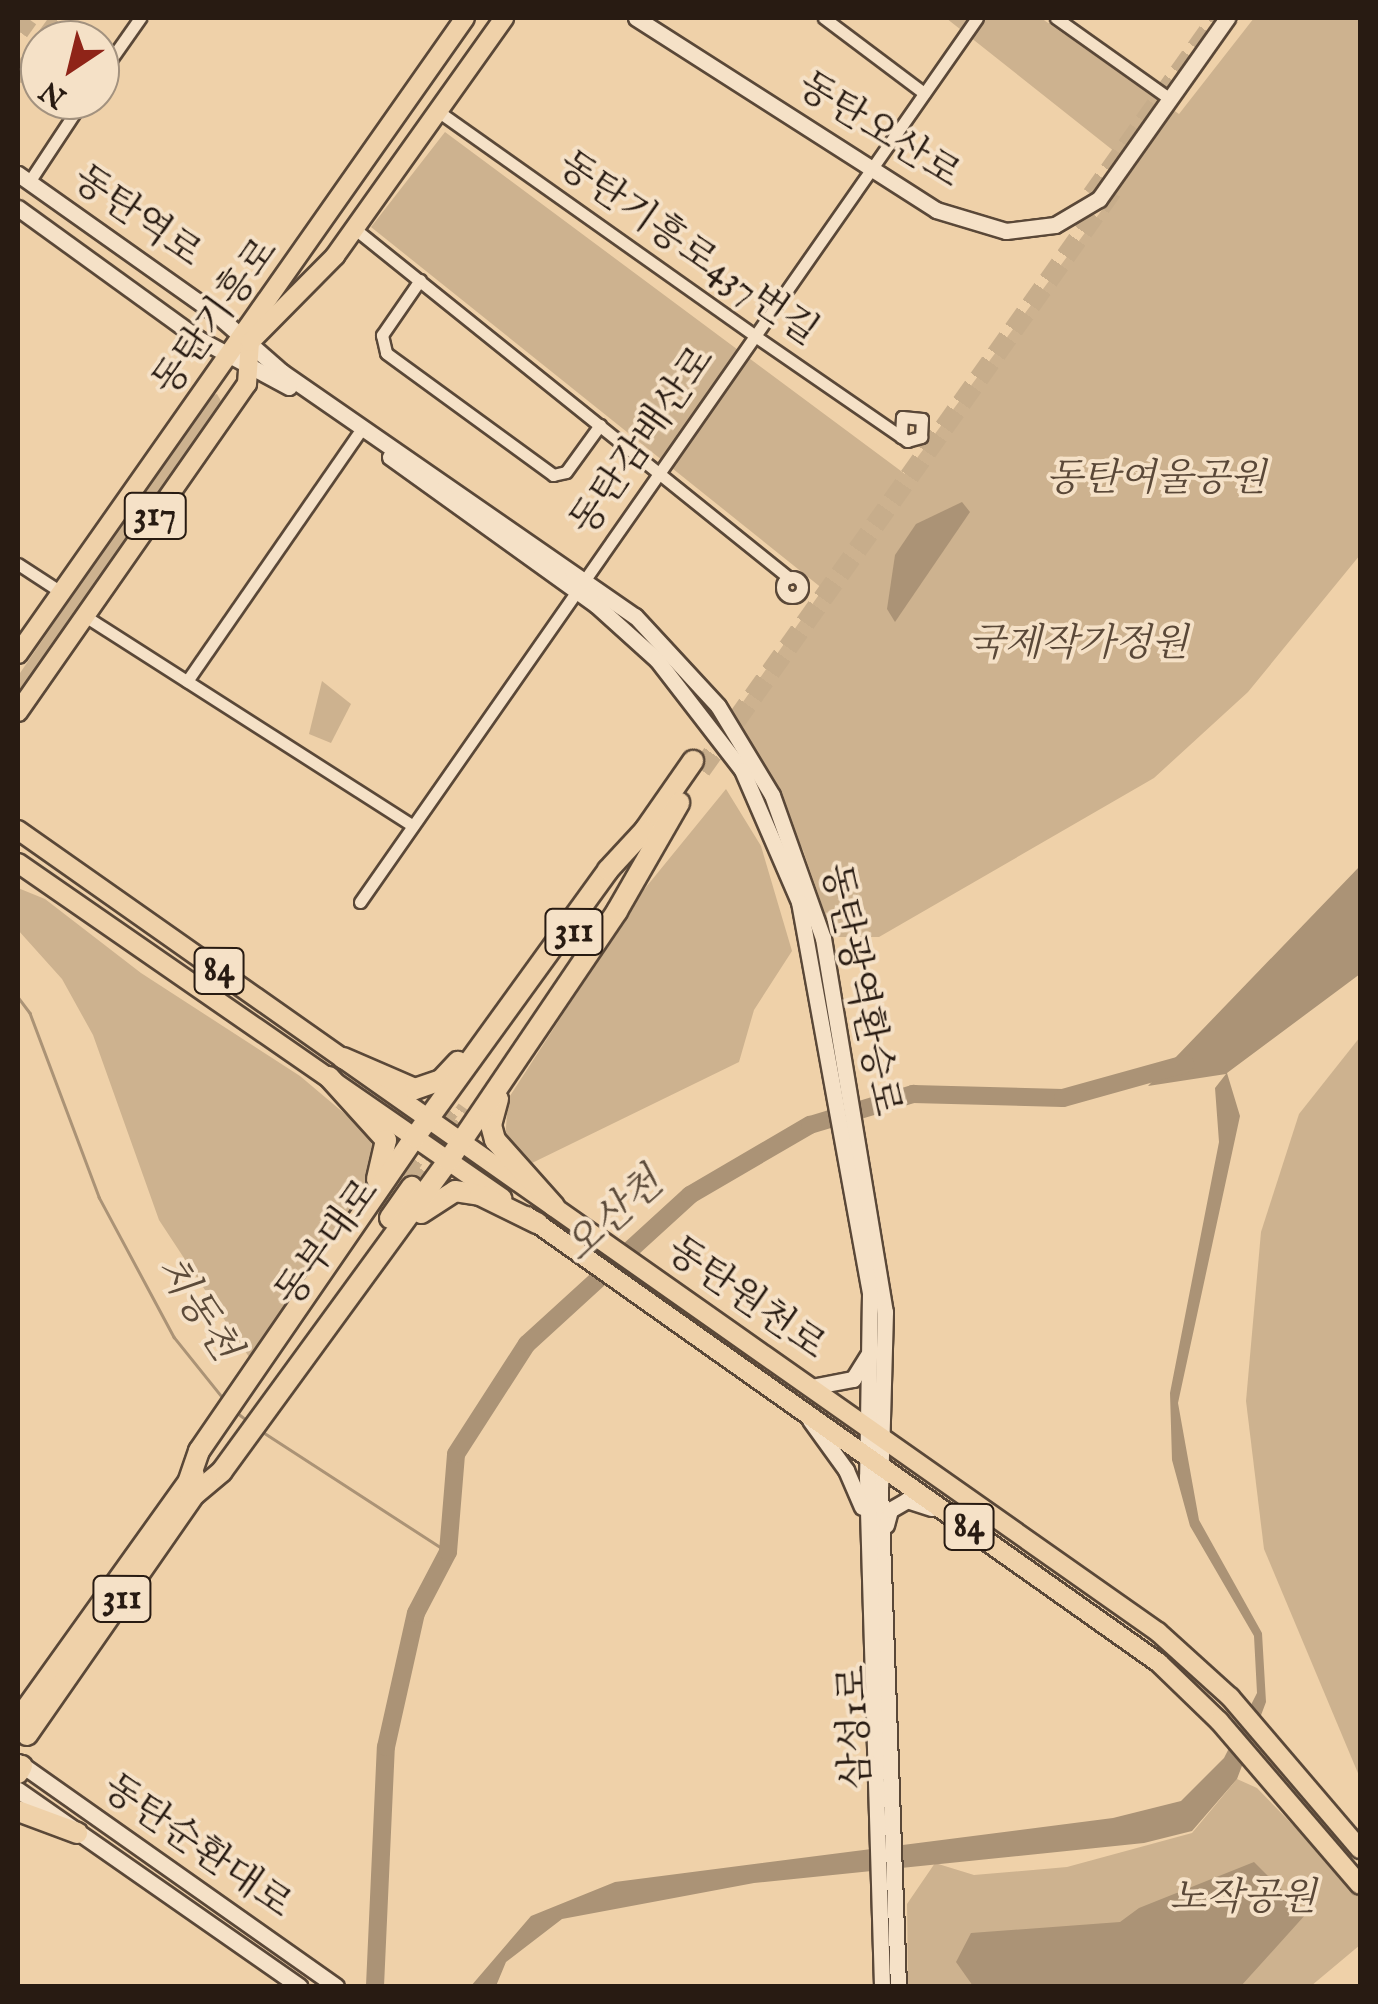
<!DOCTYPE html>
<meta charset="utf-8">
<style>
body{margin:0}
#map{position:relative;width:1378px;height:2004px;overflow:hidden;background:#efd1a9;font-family:"IM FELL English","Noto Serif KR",serif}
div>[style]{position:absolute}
.green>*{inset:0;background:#cdb28f}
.water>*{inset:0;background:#ab9376}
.stream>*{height:2.5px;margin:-1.25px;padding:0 1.25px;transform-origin:1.25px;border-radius:1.25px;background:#ab9376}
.river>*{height:18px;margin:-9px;padding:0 9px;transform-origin:9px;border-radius:9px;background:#ab9376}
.trunk-tunnel>*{height:20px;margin-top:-10px;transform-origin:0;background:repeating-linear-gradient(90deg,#c7ad8b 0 20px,transparent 0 30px)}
.motorway-tunnel>*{height:22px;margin-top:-11px;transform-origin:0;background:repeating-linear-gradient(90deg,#c7ad8b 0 22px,transparent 0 33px)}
.roads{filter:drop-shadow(2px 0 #5a4838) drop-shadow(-2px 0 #5a4838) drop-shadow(0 2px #5a4838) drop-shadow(0 -2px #5a4838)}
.minor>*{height:11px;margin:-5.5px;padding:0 5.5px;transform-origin:5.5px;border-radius:5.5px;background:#f5e1c7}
.minor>.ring{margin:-5.5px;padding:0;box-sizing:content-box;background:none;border:11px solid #f5e1c7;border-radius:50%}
.tertiary>*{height:15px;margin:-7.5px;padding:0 7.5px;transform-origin:7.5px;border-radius:7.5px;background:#f5e1c7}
.primary>*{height:18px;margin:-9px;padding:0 9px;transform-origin:9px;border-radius:9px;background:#efd1a9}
.trunk>*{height:20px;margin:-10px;padding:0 10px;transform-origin:10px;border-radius:10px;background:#efd1a9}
span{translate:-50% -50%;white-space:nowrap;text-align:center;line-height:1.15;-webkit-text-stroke:8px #f5e1c7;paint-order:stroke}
.shield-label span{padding:2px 8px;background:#f5e1c7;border:2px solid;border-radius:8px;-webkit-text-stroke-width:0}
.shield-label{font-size:35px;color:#281b12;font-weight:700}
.street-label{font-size:38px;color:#281b12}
.park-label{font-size:38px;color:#5a4838;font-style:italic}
.water-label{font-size:40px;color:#5c4b3a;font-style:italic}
.frame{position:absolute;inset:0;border:20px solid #281b12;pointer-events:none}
.north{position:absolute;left:20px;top:20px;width:100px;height:100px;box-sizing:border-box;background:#f5e1c7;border:2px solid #a3927f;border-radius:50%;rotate:215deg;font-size:28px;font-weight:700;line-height:40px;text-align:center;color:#281b12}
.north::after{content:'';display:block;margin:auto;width:35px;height:45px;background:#8f2418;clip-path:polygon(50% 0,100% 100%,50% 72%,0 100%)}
</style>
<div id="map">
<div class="green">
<i style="clip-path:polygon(946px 18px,1041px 18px,1179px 114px,1254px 18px,1360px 18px,1360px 555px,1248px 692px,1154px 778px,879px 937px,833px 937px,803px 850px,733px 716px,823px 589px,371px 227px,445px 132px,905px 474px,1134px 167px)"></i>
<i style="clip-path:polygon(217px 394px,221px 401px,18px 704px,18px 676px,209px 396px)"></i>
<i style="clip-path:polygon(322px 681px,351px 704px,331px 743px,309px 734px)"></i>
<i style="clip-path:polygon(726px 789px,761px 846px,792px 951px,754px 1010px,739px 1062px,532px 1163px,505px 1141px,508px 1099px,642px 892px)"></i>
<i style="clip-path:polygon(18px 888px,45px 899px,141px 973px,300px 1076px,364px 1130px,372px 1145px,376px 1165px,359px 1203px,251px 1360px,159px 1220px,93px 1035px,62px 979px,18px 930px)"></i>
<i style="clip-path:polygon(1360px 1037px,1360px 1778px,1264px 1549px,1246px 1401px,1261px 1232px,1299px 1114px)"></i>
<i style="clip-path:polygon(1237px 1779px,1257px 1788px,1360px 1894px,1360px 1945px,1311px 1986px,908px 1986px,907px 1904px,935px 1863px,974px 1875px,1067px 1867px,1192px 1833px)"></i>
</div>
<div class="water">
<i style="clip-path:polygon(962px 502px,970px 512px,895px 622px,887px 609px,895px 555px,916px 524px)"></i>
<i style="clip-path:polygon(1360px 866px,1360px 974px,1227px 1073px,1240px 1116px,1178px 1403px,1199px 1520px,1262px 1633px,1266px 1702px,1237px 1779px,1192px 1831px,1144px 1843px,754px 1883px,562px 1919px,506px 1962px,496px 1986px,471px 1986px,531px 1916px,615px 1882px,1113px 1818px,1181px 1801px,1224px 1758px,1257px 1693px,1254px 1636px,1190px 1526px,1172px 1460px,1170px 1393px,1219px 1142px,1215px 1088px,1226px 1074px,1148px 1086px)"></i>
<i style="clip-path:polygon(1254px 1862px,1306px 1914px,1241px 1986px,973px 1986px,956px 1962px,971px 1933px,1120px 1922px,1139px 1908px)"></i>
</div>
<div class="stream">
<i style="left:18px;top:997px;width:20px;rotate:53deg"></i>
<i style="left:30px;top:1013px;width:197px;rotate:69.4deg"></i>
<i style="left:99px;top:1197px;width:159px;rotate:61.8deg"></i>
<i style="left:174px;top:1337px;width:78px;rotate:51.2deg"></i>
<i style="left:235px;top:1411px;width:16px;rotate:38deg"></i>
<i style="left:263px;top:1432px;width:221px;rotate:33deg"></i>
</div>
<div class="river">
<i style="left:375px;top:1986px;width:239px;rotate:-87.4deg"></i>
<i style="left:386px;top:1747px;width:137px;rotate:-77.4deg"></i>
<i style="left:416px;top:1613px;width:69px;rotate:-62.3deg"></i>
<i style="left:448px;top:1552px;width:98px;rotate:-85.3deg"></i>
<i style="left:456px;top:1454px;width:131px;rotate:-57.2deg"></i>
<i style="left:527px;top:1344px;width:221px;rotate:-42.4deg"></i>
<i style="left:690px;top:1195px;width:139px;rotate:-30.3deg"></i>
<i style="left:810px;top:1125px;width:108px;rotate:-16.8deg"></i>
<i style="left:913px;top:1094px;width:150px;rotate:1.5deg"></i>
<i style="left:1063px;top:1098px;width:127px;rotate:-15.6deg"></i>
</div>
<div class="trunk-tunnel">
<i style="left:1092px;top:195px;width:217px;rotate:-54.6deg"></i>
<i style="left:701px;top:770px;width:719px;rotate:-54.63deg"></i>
<i style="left:402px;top:1175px;width:88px;rotate:-53.8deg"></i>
<i style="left:412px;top:1187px;width:95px;rotate:-54.8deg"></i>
</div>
<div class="motorway-tunnel">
<i style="left:18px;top:31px;width:16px;rotate:-55deg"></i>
<i style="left:46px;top:40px;width:27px;rotate:-54deg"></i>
<i style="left:18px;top:81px;width:39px;rotate:-55deg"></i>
</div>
<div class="roads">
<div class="minor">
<i style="left:824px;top:18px;width:125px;rotate:36.9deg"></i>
<i style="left:1056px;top:18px;width:140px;rotate:35.4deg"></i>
<i style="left:100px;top:75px;width:70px;rotate:-54.9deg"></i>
<i style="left:439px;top:112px;width:387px;rotate:35.3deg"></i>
<i style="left:755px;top:336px;width:185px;rotate:34.6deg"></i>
<i style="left:907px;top:441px;width:15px;rotate:-16deg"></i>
<i style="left:921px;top:437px;width:18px;rotate:-87deg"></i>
<i style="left:922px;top:419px;width:20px;rotate:-174deg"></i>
<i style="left:902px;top:417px;width:20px;rotate:93deg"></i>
<i style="left:29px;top:182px;width:98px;rotate:-56.6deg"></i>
<i style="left:355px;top:229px;width:557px;rotate:38.8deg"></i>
<i style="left:420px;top:280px;width:67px;rotate:124.6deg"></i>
<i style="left:382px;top:335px;width:18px;rotate:77deg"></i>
<i style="left:386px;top:353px;width:207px;rotate:36.1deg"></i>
<i style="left:553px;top:475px;width:13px;rotate:-13deg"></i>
<i style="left:566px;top:472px;width:58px;rotate:-54.1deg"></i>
<i style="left:18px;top:564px;width:51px;rotate:33.1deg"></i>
<i class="ring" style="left:782px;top:577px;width:9px;height:9px"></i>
<i style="left:85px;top:616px;width:389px;rotate:32.6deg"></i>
<i style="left:187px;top:681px;width:300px;rotate:-55.3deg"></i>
<i style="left:360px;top:902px;width:1078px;rotate:-55.09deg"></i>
</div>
<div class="tertiary">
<i style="left:636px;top:18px;width:356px;rotate:32.6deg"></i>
<i style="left:936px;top:210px;width:73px;rotate:16.7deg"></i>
<i style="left:1006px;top:231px;width:49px;rotate:-7deg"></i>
<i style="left:1055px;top:225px;width:51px;rotate:-30.6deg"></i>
<i style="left:1099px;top:199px;width:222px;rotate:-54.7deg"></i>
<i style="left:18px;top:174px;width:244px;rotate:35.3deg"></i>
<i style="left:217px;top:315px;width:86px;rotate:41.2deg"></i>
<i style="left:282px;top:372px;width:429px;rotate:34.7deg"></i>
<i style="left:635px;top:616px;width:122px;rotate:47.3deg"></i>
<i style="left:718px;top:706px;width:104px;rotate:58.8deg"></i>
<i style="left:772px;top:795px;width:152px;rotate:70.4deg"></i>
<i style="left:823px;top:938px;width:379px;rotate:80.6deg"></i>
<i style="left:885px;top:1312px;width:174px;rotate:91.6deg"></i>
<i style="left:880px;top:1486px;width:500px;rotate:87.94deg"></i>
<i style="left:18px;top:208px;width:223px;rotate:35.9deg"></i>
<i style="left:199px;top:339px;width:102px;rotate:28.1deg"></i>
<i style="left:390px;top:457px;width:254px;rotate:35.7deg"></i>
<i style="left:596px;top:605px;width:82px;rotate:42deg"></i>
<i style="left:657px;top:660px;width:139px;rotate:52.3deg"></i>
<i style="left:742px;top:770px;width:144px;rotate:66.6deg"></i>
<i style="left:799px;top:902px;width:398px;rotate:79.7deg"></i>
<i style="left:870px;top:1294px;width:183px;rotate:90.9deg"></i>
<i style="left:867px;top:1477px;width:509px;rotate:88.31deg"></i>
<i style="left:811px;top:1387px;width:43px;rotate:-10.8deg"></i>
<i style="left:853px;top:1379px;width:28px;rotate:-58deg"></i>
<i style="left:810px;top:1420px;width:62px;rotate:54.2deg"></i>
<i style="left:846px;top:1470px;width:40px;rotate:66.6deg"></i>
<i style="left:886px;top:1525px;width:16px;rotate:-75deg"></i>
<i style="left:890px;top:1510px;width:20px;rotate:-30deg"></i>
<i style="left:907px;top:1500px;width:26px;rotate:18deg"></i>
<i style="left:18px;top:1762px;width:389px;rotate:35.2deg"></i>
<i style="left:18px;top:1790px;width:343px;rotate:34.9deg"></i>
</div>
<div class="primary">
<i style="left:18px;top:654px;width:777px;rotate:-54.9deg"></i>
<i style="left:18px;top:712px;width:400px;rotate:-55.1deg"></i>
<i style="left:247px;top:384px;width:42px;rotate:-85.9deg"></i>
<i style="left:250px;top:342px;width:121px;rotate:-45.3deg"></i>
<i style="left:335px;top:256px;width:292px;rotate:-54.6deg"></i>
<i style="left:18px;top:830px;width:1394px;rotate:35.13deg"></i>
<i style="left:1158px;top:1632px;width:97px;rotate:42.1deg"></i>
<i style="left:1230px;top:1697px;width:200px;rotate:49.5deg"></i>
<i style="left:18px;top:863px;width:589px;rotate:34.69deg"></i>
<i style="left:527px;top:1216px;width:774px;rotate:35.27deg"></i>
<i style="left:1159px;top:1663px;width:83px;rotate:44deg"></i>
<i style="left:1219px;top:1721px;width:216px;rotate:49.3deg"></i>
</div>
<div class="trunk">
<i style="left:640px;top:837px;width:93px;rotate:-55.1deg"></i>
<i style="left:343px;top:1058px;width:78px;rotate:23.3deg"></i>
<i style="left:415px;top:1089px;width:28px;rotate:-19deg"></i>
<i style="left:441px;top:1080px;width:25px;rotate:-47deg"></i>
<i style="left:329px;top:1077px;width:85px;rotate:47.9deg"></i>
<i style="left:386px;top:1140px;width:40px;rotate:103deg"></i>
<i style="left:498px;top:1099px;width:27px;rotate:105deg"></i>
<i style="left:491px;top:1125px;width:16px;rotate:75deg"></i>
<i style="left:495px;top:1140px;width:89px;rotate:48.2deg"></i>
<i style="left:421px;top:1213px;width:40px;rotate:-32.9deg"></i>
<i style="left:455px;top:1191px;width:25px;rotate:9deg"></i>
<i style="left:480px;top:1195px;width:64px;rotate:26.2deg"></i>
<i style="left:390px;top:1218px;width:38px;rotate:-55deg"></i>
<i style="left:189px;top:1480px;width:31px;rotate:-71deg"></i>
<i style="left:199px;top:1451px;width:381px;rotate:-55.5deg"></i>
<i style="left:415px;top:1137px;width:329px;rotate:-54.1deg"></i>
<i style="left:608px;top:870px;width:54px;rotate:-47.2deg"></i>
<i style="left:195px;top:1494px;width:35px;rotate:-40deg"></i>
<i style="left:222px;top:1471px;width:384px;rotate:-53.9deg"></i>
<i style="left:448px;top:1161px;width:302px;rotate:-55.9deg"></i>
<i style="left:617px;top:911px;width:125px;rotate:-60.1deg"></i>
<i style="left:18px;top:1720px;width:302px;rotate:-54.4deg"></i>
<i style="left:27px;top:1735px;width:303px;rotate:-55.2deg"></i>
<i style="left:18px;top:1773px;width:8px;rotate:-60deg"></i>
<i style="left:18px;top:1811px;width:63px;rotate:20.4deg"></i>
</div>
</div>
<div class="shield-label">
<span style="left:155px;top:516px">317</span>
<span style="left:574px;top:932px">311</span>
<span style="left:219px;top:971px">84</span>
<span style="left:969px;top:1527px">84</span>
<span style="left:122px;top:1599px">311</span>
</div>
<div class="street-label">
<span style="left:878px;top:132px;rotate:32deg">동탄오산로</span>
<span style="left:136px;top:218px;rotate:35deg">동탄역로</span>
<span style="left:687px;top:250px;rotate:35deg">동탄기흥로437번길</span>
<span style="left:217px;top:318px;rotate:-54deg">동탄기흥로</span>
<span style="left:644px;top:442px;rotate:-55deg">동탄감배산로</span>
<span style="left:859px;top:990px;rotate:78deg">동탄광역환승로</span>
<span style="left:329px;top:1244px;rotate:-54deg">동부대로</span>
<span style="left:745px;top:1300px;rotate:35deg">동탄원천로</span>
<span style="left:857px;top:1727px;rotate:-92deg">삼성1로</span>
<span style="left:196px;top:1848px;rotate:35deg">동탄순환대로</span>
</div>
<div class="park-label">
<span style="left:1156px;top:481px">동탄여울공원</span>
<span style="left:1078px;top:646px">국제작가정원</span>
<span style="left:1243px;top:1900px">노작공원</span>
</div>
<div class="water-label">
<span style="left:615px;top:1217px;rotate:-42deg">오산천</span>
<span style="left:196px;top:1309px;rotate:57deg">치동천</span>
</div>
<div class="frame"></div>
<div class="north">N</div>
</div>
